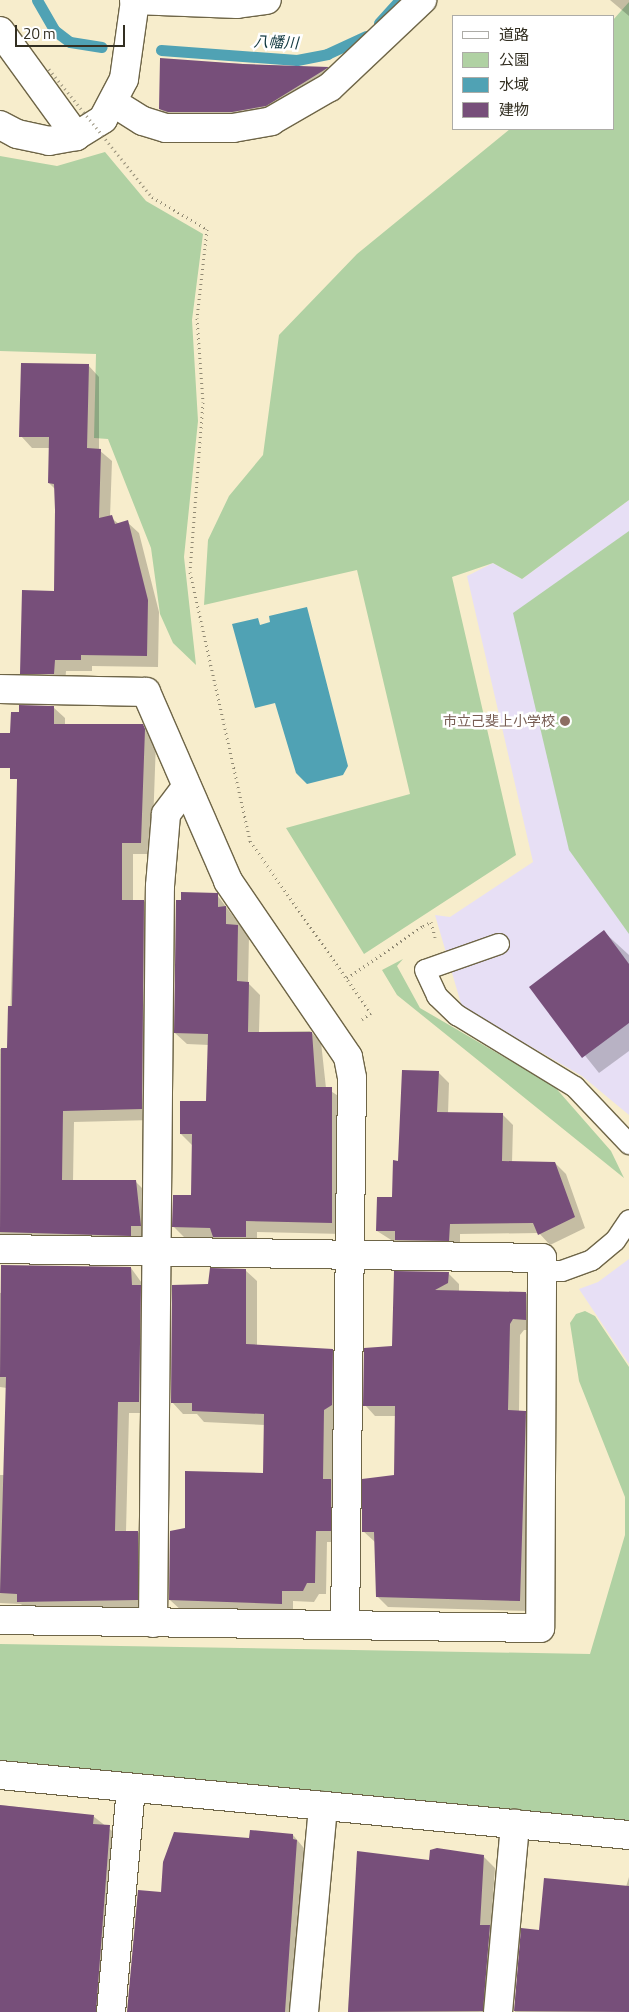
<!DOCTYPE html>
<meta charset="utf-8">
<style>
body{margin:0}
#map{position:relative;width:629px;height:2012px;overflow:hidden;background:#f7edcc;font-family:"Titillium Web","Noto Sans JP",sans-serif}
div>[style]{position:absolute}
.education>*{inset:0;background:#e7dff5}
.green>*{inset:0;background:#b0d1a3}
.water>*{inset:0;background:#50a2b4}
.shadow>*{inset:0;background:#0003}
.stream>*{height:11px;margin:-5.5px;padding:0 5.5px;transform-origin:5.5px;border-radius:5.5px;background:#50a2b4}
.building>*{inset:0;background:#774f7a}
.path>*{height:3px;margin-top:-1.5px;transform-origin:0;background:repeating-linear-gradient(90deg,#918a74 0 1px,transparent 0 5px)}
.roads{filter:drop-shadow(1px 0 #6e6547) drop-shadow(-1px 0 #6e6547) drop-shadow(0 1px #6e6547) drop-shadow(0 -1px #6e6547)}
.service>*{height:20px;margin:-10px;padding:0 10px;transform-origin:10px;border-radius:10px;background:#fff}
.minor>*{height:28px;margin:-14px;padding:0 14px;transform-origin:14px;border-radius:14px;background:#fff}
.tertiary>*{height:28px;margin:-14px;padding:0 14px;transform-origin:14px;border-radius:14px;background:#fff}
.path-bridge>*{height:3px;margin-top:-1.5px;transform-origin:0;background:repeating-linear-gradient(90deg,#918a74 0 1px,transparent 0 5px)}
.dots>*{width:14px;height:14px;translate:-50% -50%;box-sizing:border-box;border:2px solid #fff;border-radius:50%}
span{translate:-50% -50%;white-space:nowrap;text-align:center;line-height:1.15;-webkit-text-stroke:5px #fff;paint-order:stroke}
.education-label{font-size:14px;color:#785e54}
.right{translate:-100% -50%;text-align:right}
.water-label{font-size:15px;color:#10373f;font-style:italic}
.legend{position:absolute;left:452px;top:15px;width:162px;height:115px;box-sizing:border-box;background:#fff;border:1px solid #adaca7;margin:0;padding:6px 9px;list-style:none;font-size:15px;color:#332f22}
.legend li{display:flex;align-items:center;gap:10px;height:25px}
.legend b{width:25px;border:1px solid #adaca7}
.scale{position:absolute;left:15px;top:25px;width:110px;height:22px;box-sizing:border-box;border:2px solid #332f22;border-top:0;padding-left:6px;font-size:15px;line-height:18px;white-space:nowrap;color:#332f22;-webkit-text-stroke:4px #fff;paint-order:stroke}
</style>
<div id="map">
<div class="education">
<i style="clip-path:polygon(629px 500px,629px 1115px,582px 1076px,462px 1007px,435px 915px,450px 917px,533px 862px,467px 576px,493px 563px,522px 579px)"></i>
<i style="clip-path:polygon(629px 1259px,629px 1364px,579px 1289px,598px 1282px)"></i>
</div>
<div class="green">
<i style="clip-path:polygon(629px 2px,629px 500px,522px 579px,493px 563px,452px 577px,516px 855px,364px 954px,286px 828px,410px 794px,357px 570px,204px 605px,208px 540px,229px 496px,263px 455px,279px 335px,357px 254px,510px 129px,613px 129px,613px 20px)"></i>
<i style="clip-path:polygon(105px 152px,146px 201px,203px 234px,192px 320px,198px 421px,184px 557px,196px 665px,173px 643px,160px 614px,151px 548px,108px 439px,94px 438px,96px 354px,0 351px,0 156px,57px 166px)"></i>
<i style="clip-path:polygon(629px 531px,629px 934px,569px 850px,513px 613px)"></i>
<i style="clip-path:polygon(403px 959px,397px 966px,420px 1008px,554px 1086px,611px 1151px,624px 1178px,397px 995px,382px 970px)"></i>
<i style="clip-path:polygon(585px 1311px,595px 1316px,629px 1367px,629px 1823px,0 1760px,0 1644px,590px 1654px,625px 1535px,625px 1497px,579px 1381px,570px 1323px,576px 1314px)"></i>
</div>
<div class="water">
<i style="clip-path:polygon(307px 607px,348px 766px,343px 775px,307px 784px,296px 773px,275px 703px,255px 708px,232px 624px,258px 618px,260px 625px,270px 622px,269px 616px)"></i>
</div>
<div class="shadow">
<i style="clip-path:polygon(610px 0,629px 0,629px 16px)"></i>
<i style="clip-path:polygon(161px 60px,328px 68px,342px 82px,280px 120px,175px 124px,160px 109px)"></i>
<i style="clip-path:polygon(88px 365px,99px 377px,99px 450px,112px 461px,110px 517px,119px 524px,127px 522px,139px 533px,159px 612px,158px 667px,92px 666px,92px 671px,66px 671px,65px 685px,33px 685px,21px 673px,55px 592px,55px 489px,49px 483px,50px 448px,32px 448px,21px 436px)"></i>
<i style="clip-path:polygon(21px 706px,53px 707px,65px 718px,65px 725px,142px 725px,156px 741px,152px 854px,133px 854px,133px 901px,144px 901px,155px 912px,153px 1120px,74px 1122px,73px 1182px,136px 1182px,147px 1193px,152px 1237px,142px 1237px,142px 1246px,0 1242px,0 1049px,9px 1050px)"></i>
<i style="clip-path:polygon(217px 895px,249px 937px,248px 983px,260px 995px,259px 1032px,310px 1031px,321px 1042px,326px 1088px,343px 1099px,343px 1234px,257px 1232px,257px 1248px,226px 1248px,217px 1239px,185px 1238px,174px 1227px,193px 1197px,193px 1146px,181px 1134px,207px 1103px,209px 1045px,187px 1044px,175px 1033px)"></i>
<i style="clip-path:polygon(604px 932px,629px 955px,629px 1051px,599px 1073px,530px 987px)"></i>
<i style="clip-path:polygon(438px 1072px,449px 1083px,448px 1114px,502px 1114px,513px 1125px,512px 1163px,555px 1163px,566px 1174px,585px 1228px,550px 1245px,539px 1233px,460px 1234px,460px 1251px,407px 1250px,377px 1231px,393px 1198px,399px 1162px)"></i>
<i style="clip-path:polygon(131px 1268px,152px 1297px,150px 1413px,129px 1413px,126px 1532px,138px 1532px,149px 1543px,149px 1611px,30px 1613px,21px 1604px,0 1603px,0 1475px,5px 1475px,7px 1388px,0 1387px,0 1293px)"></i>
<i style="clip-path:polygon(245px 1270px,257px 1281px,257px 1346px,332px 1350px,344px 1361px,342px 1542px,327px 1542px,326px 1594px,319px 1594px,314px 1602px,293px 1601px,293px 1615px,182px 1611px,170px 1600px,186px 1529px,264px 1474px,265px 1425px,204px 1422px,197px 1414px,183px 1414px,172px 1402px,209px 1286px)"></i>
<i style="clip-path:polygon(395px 1272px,448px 1273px,459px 1284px,459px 1292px,526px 1293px,536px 1304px,536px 1330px,524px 1330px,520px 1335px,519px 1412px,536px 1423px,530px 1611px,388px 1607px,377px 1596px,375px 1542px,363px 1531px,395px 1476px,396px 1416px,375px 1416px,365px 1405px,393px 1347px)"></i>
<i style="clip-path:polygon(0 1805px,93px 1816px,121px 1838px,107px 2012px,0 2012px)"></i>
<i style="clip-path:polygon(293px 1835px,308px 1853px,297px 2012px,150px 2012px,162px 1894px,250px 1840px)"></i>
<i style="clip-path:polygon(358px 1853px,430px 1861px,483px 1856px,495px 1868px,491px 1928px,501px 1938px,495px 2012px,348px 2012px)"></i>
<i style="clip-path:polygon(629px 1877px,629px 2012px,515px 2012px,522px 1930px,540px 1931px,626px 1887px)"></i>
</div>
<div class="stream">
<i style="left:37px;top:0;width:34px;rotate:60deg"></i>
<i style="left:54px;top:30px;width:20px;rotate:37deg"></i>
<i style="left:70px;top:42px;width:32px;rotate:9deg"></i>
<i style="left:379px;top:23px;width:31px;rotate:-48deg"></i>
<i style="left:161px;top:50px;width:136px;rotate:4.2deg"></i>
<i style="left:297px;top:60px;width:31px;rotate:-11deg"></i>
<i style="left:327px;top:54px;width:43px;rotate:-24.8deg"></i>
</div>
<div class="building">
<i style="clip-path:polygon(160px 58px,243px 64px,329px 67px,266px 106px,232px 112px,168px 112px,159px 109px)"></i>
<i style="clip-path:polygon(21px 363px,89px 364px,87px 448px,101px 449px,99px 518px,112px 515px,115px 524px,128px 520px,148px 600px,147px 656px,81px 655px,81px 660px,55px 660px,54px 674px,20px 674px,22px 590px,54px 591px,55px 510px,54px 484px,48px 483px,49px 437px,19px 437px)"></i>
<i style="clip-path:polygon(19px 705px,54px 706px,54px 724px,143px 724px,145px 729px,141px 843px,122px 843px,122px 900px,144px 900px,142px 1109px,63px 1111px,62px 1180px,136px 1180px,141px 1226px,131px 1226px,131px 1236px,0 1232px,1px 1048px,7px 1048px,8px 1006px,12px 1006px,17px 779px,10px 779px,10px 768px,0 768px,0 733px,10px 733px,11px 712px,19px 712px)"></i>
<i style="clip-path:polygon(181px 892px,218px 893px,218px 907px,226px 906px,226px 924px,238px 925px,237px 981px,249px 982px,248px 1032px,312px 1032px,316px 1087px,332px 1087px,332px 1223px,246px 1221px,246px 1237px,213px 1237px,210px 1228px,172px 1227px,173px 1195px,191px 1195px,192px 1134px,180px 1134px,180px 1101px,206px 1101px,208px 1034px,174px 1033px,176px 900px,181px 900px)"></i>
<i style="clip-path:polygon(604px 930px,629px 964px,629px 1023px,582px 1058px,529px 987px)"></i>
<i style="clip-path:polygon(402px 1070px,439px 1071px,437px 1112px,503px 1113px,502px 1161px,555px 1162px,575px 1217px,538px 1235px,533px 1223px,450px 1224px,449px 1241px,395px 1240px,395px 1231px,376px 1231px,377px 1197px,392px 1197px,393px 1160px,398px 1161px)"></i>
<i style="clip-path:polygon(1px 1265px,131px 1267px,132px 1285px,141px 1285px,139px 1402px,118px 1402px,115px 1531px,138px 1531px,138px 1600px,17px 1602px,17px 1594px,0 1593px,6px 1377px,0 1377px)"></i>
<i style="clip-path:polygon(210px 1268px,246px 1269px,246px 1344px,333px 1349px,332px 1405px,324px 1410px,323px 1479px,331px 1479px,331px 1531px,316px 1531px,315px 1583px,307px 1583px,303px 1591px,282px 1591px,282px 1604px,169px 1600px,170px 1531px,185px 1528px,185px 1471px,263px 1473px,264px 1414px,192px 1411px,192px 1403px,171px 1403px,172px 1285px,208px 1284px)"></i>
<i style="clip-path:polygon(394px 1271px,449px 1272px,448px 1283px,435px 1290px,526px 1292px,526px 1320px,513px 1319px,510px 1324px,508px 1410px,526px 1411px,520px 1601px,376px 1597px,374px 1532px,362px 1532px,362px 1479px,394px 1475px,395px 1406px,363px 1406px,364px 1348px,392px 1346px)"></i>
<i style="clip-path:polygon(0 1805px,94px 1815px,93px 1824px,110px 1825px,96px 2012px,0 2012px)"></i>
<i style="clip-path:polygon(250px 1830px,293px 1834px,293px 1839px,297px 1840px,285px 2012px,127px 2012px,138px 1890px,161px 1892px,163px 1862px,174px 1832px,249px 1838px)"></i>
<i style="clip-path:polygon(437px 1848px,484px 1855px,480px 1925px,490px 1925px,483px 2011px,348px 2012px,357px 1851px,429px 1860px,430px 1850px)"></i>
<i style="clip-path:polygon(544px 1878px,629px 1886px,629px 2012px,514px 2011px,521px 1928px,539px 1930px)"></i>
</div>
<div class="path">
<i style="left:152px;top:197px;width:64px;rotate:30.2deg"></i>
<i style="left:207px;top:229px;width:90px;rotate:96.4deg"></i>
<i style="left:197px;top:318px;width:84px;rotate:85.9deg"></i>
<i style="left:203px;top:402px;width:170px;rotate:94.4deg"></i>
<i style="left:190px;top:572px;width:276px;rotate:77.4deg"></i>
<i style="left:250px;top:841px;width:210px;rotate:54.9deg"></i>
<i style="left:371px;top:1013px;width:11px;rotate:146deg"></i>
<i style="left:347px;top:978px;width:92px;rotate:-34.4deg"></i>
<i style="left:423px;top:926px;width:9px;rotate:-27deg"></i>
<i style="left:431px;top:922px;width:16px;rotate:75deg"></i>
</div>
<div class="roads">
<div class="service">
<i style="left:499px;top:944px;width:78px;rotate:160.6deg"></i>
<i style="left:425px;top:970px;width:29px;rotate:65deg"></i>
<i style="left:437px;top:996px;width:28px;rotate:44deg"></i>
<i style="left:457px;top:1015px;width:138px;rotate:31.4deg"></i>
<i style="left:575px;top:1087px;width:79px;rotate:46.5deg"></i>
<i style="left:541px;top:1271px;width:21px"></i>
<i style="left:562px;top:1271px;width:32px;rotate:-20deg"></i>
<i style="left:592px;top:1260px;width:30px;rotate:-40deg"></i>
<i style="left:615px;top:1241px;width:25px;rotate:-56deg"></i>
</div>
<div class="minor">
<i style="left:134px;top:0;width:103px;rotate:2.2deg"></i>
<i style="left:237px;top:4px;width:30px;rotate:-8deg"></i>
<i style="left:0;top:31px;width:130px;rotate:54.1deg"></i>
<i style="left:114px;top:103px;width:34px;rotate:32deg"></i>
<i style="left:143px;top:121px;width:24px;rotate:17deg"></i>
<i style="left:166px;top:128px;width:67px"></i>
<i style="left:233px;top:128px;width:39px;rotate:-10deg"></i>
<i style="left:271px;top:121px;width:68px;rotate:-30deg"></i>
<i style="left:330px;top:87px;width:127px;rotate:-43.4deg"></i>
<i style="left:0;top:689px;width:146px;rotate:1.2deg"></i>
<i style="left:146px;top:692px;width:206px;rotate:66.5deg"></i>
<i style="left:228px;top:881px;width:213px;rotate:55.7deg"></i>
<i style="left:348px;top:1057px;width:21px;rotate:79deg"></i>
<i style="left:352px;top:1078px;width:547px;rotate:90.73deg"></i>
<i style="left:0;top:1249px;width:542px;rotate:0.95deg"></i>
<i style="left:542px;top:1258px;width:28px;rotate:90deg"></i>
<i style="left:542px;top:1286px;width:342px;rotate:90.3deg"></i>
<i style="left:540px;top:1628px;width:540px;rotate:-179.15deg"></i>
<i style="left:153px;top:1623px;width:737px;rotate:-89.46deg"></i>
<i style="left:160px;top:886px;width:72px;rotate:-85.2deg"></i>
<i style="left:166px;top:814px;width:34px;rotate:-53deg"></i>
<i style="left:0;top:1775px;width:632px;rotate:5.45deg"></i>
<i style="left:111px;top:2012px;width:225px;rotate:-84.9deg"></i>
<i style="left:304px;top:2012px;width:207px;rotate:-84.7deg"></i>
<i style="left:498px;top:2012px;width:189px;rotate:-84.8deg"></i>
</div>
<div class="tertiary">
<i style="left:0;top:125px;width:19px;rotate:28deg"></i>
<i style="left:17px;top:134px;width:33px;rotate:12deg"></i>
<i style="left:49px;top:141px;width:27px;rotate:-10deg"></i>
<i style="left:76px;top:136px;width:32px;rotate:-32deg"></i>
<i style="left:103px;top:119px;width:45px;rotate:-62.3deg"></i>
<i style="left:124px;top:79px;width:79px;rotate:-82deg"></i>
</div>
</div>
<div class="path-bridge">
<i style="left:49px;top:69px;width:164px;rotate:51.2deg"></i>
</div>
<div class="dots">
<i style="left:565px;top:721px;background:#8d6e63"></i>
</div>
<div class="education-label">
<span class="right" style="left:555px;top:721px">市立己斐上小学校</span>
</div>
<div class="water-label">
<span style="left:276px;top:42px;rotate:2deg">八幡川</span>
</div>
<ul class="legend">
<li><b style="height:6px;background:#fff"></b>道路</li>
<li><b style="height:14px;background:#b0d1a3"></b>公園</li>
<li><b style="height:14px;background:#50a2b4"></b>水域</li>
<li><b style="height:14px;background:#774f7a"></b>建物</li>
</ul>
<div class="scale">20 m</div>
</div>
